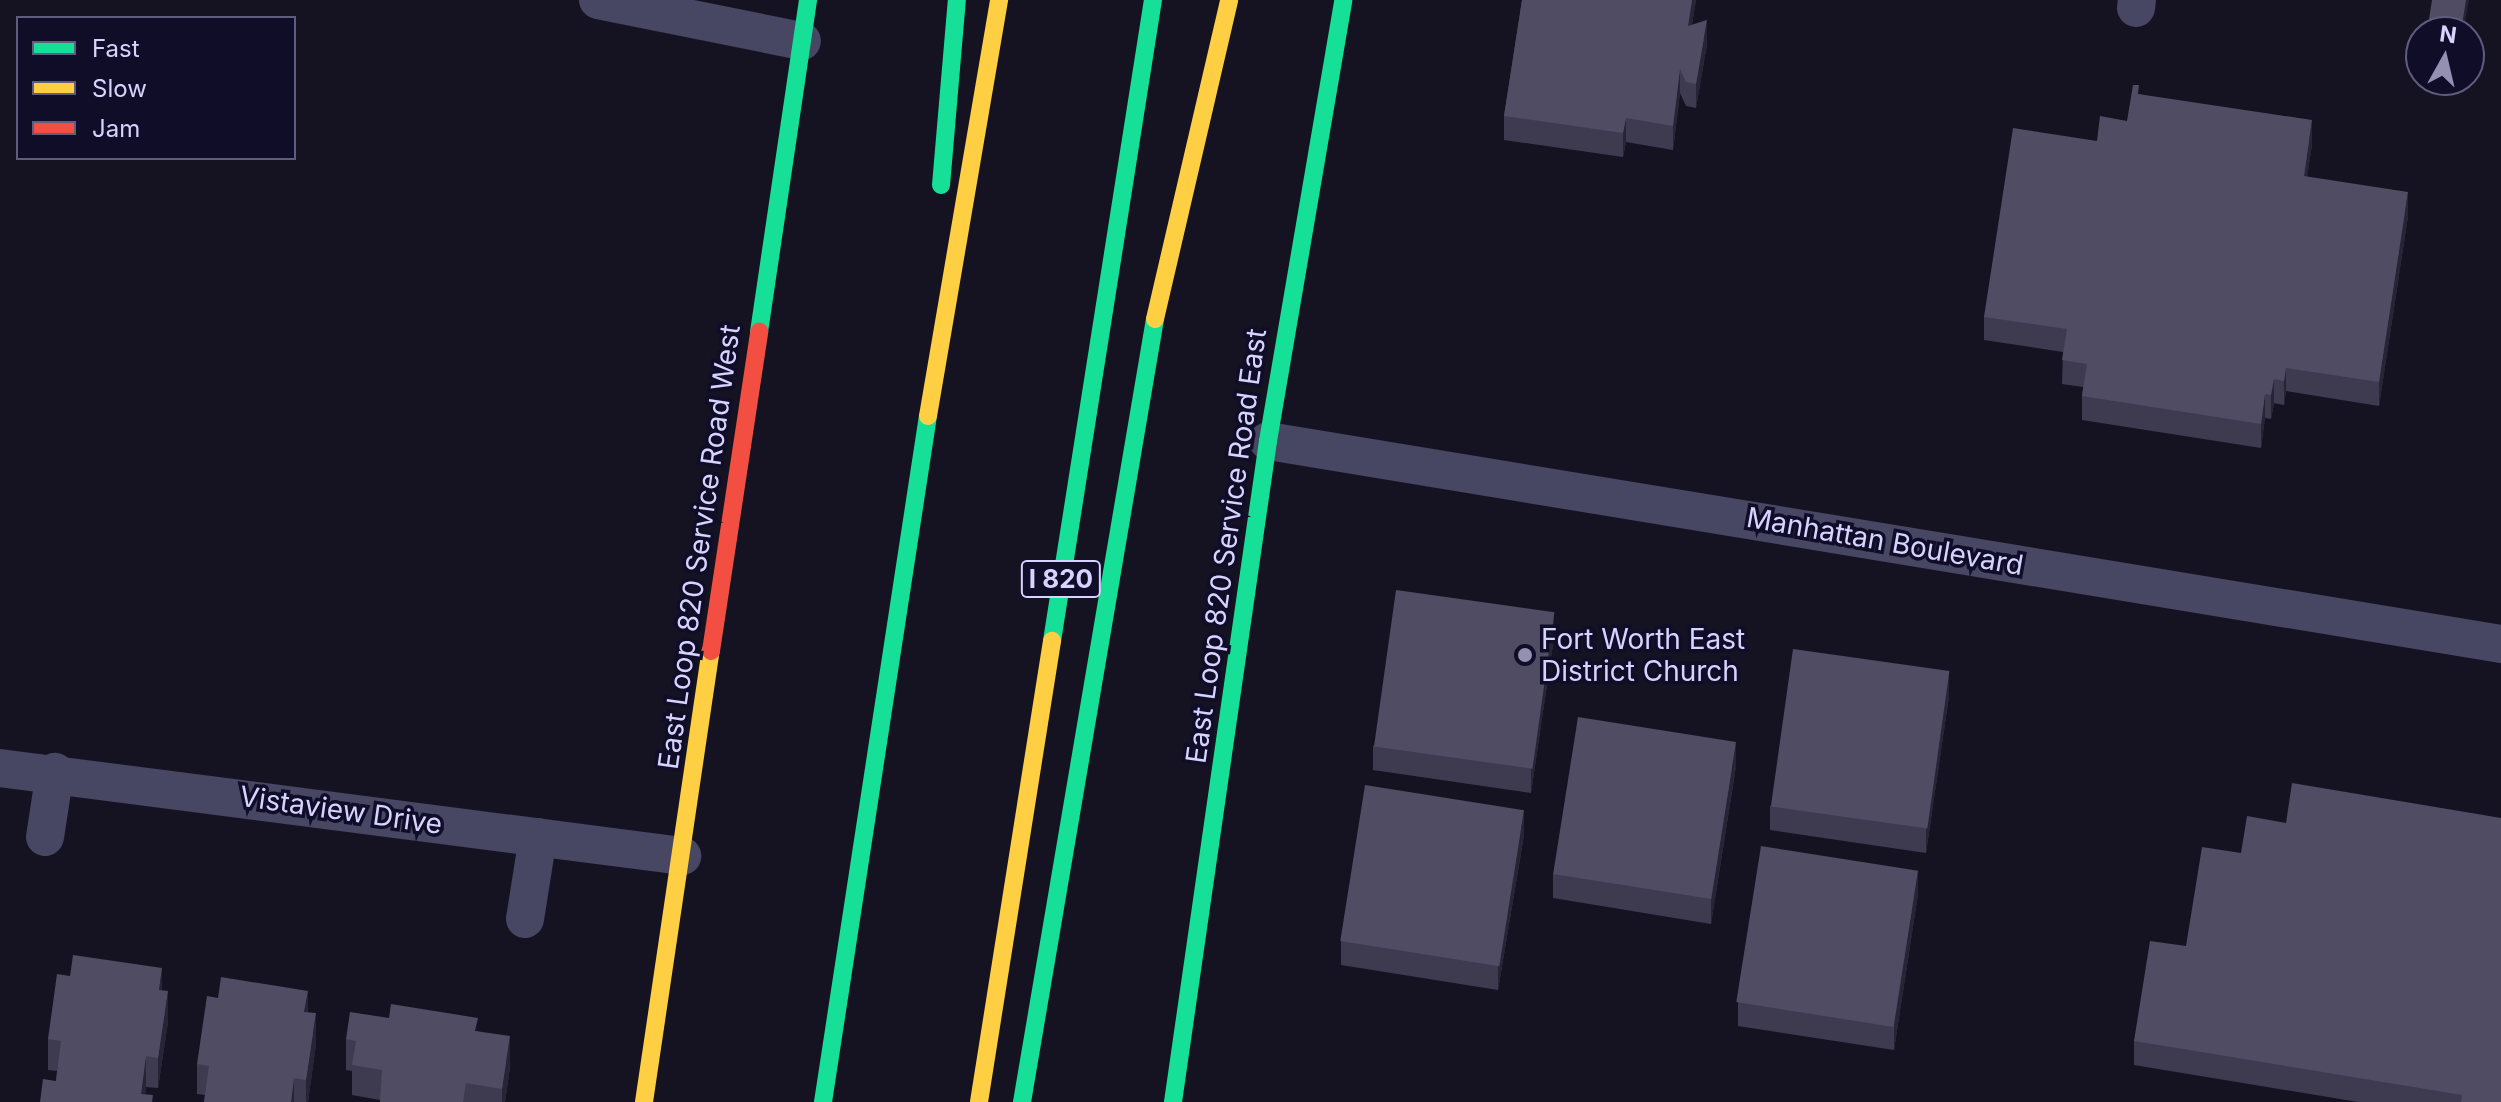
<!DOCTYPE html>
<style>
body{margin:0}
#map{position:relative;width:2501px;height:1102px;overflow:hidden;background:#151322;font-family:Inter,sans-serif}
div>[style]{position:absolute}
.street>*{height:38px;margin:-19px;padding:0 19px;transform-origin:19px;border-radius:19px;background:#474663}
.fast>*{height:18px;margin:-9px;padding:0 9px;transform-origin:9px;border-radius:9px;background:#16e098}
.slow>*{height:18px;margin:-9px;padding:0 9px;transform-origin:9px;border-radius:9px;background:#ffcf43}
.jam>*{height:18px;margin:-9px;padding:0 9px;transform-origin:9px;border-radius:9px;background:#f24e42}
.wall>*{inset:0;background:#3e3b51}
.shaded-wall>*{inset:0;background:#272436}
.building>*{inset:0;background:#4f4c64;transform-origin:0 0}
.dots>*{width:22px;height:22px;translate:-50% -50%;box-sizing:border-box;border:4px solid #100d28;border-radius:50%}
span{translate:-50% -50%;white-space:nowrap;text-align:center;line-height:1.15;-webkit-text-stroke:7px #100d28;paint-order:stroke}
.shield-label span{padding:2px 6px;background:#100d28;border:2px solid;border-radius:6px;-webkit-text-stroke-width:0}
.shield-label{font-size:26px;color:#d7d3ff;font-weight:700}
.street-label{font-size:28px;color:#d7d3ff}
.poi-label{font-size:28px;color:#d7d3ff}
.left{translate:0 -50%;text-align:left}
.legend{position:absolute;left:16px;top:16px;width:280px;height:144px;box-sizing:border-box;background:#100d28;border:2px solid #605c7e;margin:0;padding:10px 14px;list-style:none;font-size:24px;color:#d7d3ff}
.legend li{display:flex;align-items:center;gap:16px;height:40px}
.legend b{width:40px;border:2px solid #605c7e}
.north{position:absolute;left:2405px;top:16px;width:80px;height:80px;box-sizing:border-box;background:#100d28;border:2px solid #605c7e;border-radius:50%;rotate:8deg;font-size:22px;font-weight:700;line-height:32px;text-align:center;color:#d7d3ff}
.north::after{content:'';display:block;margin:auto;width:28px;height:36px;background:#9390b2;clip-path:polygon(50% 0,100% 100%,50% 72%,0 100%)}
</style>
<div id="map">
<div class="street">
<i style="left:598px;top:0;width:208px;rotate:11.4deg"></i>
<i style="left:2136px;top:8px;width:8px;rotate:-83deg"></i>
<i style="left:1268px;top:441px;width:1250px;rotate:9.35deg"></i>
<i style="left:0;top:768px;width:688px;rotate:7.35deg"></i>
<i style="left:45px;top:837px;width:66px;rotate:-81.3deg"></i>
<i style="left:525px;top:919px;width:83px;rotate:-81deg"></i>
</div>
<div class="fast">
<i style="left:941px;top:185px;width:186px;rotate:-85.1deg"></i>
<i style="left:759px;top:332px;width:336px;rotate:-81.6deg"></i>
<i style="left:1052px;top:641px;width:649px;rotate:-81.05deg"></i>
<i style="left:823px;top:1102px;width:694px;rotate:-81.3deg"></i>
<i style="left:1022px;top:1102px;width:794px;rotate:-80.36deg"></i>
<i style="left:1173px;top:1102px;width:668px;rotate:-81.82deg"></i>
<i style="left:1268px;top:441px;width:447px;rotate:-80.3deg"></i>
</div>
<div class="slow">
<i style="left:1155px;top:319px;width:327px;rotate:-76.9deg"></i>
<i style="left:928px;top:416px;width:422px;rotate:-80.3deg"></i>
<i style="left:644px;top:1102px;width:456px;rotate:-81.6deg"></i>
<i style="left:979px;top:1102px;width:467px;rotate:-81deg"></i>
</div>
<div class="jam">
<i style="left:711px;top:651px;width:323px;rotate:-81.4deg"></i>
</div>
<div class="wall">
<i style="clip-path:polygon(1522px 0,1696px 0,1692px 24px,1707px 44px,1696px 108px,1686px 106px,1680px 93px,1673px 150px,1626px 142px,1623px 157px,1504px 140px,1504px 116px)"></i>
<i style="clip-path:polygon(2139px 94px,2312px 144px,2307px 177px,2408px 216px,2379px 406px,2286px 391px,2284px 405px,2274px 403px,2271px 419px,2265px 418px,2261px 448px,2082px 420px,2082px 396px,2083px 387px,2062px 384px,2063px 352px,1984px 340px,1984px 317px,2097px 141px,2127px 121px)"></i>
<i style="clip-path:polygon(1554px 637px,1531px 793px,1373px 770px,1373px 746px)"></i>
<i style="clip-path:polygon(1949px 696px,1926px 853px,1770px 830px,1770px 806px)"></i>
<i style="clip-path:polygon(1736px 766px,1711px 924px,1553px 898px,1553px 874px)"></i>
<i style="clip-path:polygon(1524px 835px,1498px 990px,1341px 965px,1341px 941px)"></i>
<i style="clip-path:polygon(2241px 853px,2501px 1102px,2358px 1102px,2134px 1065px,2134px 1041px,2186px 946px)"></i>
<i style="clip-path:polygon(1918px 894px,1894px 1050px,1738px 1026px,1738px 1002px)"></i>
<i style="clip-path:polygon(162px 990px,168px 1022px,158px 1088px,146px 1087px,145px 1094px,153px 1102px,56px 1081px,57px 1071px,48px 1070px,48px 1039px)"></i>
<i style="clip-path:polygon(308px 1012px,316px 1044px,308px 1102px,204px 1102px,205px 1095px,197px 1094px,197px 1064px)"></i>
<i style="clip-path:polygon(478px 1031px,510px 1067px,505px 1102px,380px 1102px,380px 1100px,352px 1095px,352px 1071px,346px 1070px,346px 1039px)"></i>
</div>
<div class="shaded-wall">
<i style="clip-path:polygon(1692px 0,1696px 0,1688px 50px,1688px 26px)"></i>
<i style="clip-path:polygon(2466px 0,2469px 0,2463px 32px,2461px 32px)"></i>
<i style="clip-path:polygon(1707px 20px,1707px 44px,1696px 108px,1696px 84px)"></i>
<i style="clip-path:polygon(1680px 69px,1680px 93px,1673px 150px,1673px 126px)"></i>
<i style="clip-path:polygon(1626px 118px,1626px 142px,1623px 157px,1623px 133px)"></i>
<i style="clip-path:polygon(2312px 120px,2312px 144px,2304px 200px,2304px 176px)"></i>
<i style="clip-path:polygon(2408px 192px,2408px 216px,2379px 406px,2379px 382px)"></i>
<i style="clip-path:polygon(2286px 368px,2286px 391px,2284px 405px,2284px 381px)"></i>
<i style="clip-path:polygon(2274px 379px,2274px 403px,2271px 419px,2271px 395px)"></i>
<i style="clip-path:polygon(2265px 394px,2265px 418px,2261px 448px,2261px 424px)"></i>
<i style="clip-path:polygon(1554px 613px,1554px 637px,1531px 793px,1531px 769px)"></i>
<i style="clip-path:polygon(1949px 672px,1949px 696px,1926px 853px,1926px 829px)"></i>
<i style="clip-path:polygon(1736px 742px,1736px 766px,1711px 924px,1711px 900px)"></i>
<i style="clip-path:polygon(1524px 811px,1524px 835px,1498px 990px,1498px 966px)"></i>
<i style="clip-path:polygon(1918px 870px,1918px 894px,1894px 1050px,1894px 1026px)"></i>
<i style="clip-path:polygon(162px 968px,162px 998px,159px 990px)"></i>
<i style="clip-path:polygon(168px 991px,168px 1022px,158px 1088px,158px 1058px)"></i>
<i style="clip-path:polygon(308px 991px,308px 1021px,304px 1012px)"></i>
<i style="clip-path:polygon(316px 1013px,316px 1044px,308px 1102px,306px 1102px,306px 1080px)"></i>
<i style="clip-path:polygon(510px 1036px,510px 1067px,505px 1102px,502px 1102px,502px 1089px)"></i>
<i style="clip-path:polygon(146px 1056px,146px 1087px,144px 1102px,141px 1094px)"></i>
<i style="clip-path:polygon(294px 1078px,294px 1102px,291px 1102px)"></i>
</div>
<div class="building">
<i style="clip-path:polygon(1522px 0,1692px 0,1688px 26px,1707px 20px,1696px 84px,1686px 82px,1680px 69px,1673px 126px,1626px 118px,1623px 133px,1504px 116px)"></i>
<i style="clip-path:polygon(2432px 0,2466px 0,2461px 32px,2427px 32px)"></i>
<i style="clip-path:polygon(2133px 85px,2139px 85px,2138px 94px,2312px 120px,2304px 176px,2408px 192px,2379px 382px,2286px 368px,2284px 381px,2274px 379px,2271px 395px,2265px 394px,2261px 424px,2082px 396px,2087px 364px,2062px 360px,2067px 329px,1984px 317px,2013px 128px,2097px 141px,2100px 116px,2127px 121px)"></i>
<i style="left:1396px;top:590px;width:160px;height:158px;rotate:8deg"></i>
<i style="left:1793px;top:649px;width:158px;height:159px;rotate:8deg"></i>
<i style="left:1578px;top:717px;width:160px;height:159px;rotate:9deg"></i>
<i style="clip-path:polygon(2292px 783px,2501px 818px,2501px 1102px,2461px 1102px,2462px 1095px,2134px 1041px,2150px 941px,2186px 946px,2202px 847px,2241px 853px,2247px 816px,2286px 823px)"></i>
<i style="left:1365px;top:785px;width:161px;height:158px;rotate:9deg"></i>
<i style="left:1761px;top:846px;width:159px;height:158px;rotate:9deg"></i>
<i style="clip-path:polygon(73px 955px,162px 968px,159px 990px,168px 991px,158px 1058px,146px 1056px,141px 1094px,153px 1095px,152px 1102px,40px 1102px,43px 1079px,56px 1081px,61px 1041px,48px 1039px,57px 974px,70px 976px)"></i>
<i style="clip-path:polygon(221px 977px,308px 991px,304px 1012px,316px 1013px,306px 1080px,294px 1078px,291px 1102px,204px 1102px,209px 1066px,197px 1064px,207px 996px,218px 998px)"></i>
<i style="clip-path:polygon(391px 1004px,478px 1018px,475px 1031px,510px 1036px,502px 1089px,466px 1083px,463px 1102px,380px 1102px,382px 1070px,352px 1065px,356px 1041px,346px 1039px,350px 1012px,389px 1018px)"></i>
</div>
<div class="dots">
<i style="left:1525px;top:655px;background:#9390b2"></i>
</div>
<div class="shield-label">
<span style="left:1061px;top:579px">I 820</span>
</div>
<div class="street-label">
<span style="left:1885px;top:541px;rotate:10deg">Manhattan Boulevard</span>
<span style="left:1226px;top:546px;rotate:-82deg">East Loop 820 Service Road East</span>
<span style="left:699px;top:547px;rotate:-82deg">East Loop 820 Service Road West</span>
<span style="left:341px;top:810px;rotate:8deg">Vistaview Drive</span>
</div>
<div class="poi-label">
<span class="left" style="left:1541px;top:655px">Fort Worth East<br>District Church</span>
</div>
<ul class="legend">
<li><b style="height:10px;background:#16e098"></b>Fast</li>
<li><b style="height:10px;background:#ffcf43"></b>Slow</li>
<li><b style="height:10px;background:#f24e42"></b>Jam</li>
</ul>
<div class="north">N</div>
</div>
